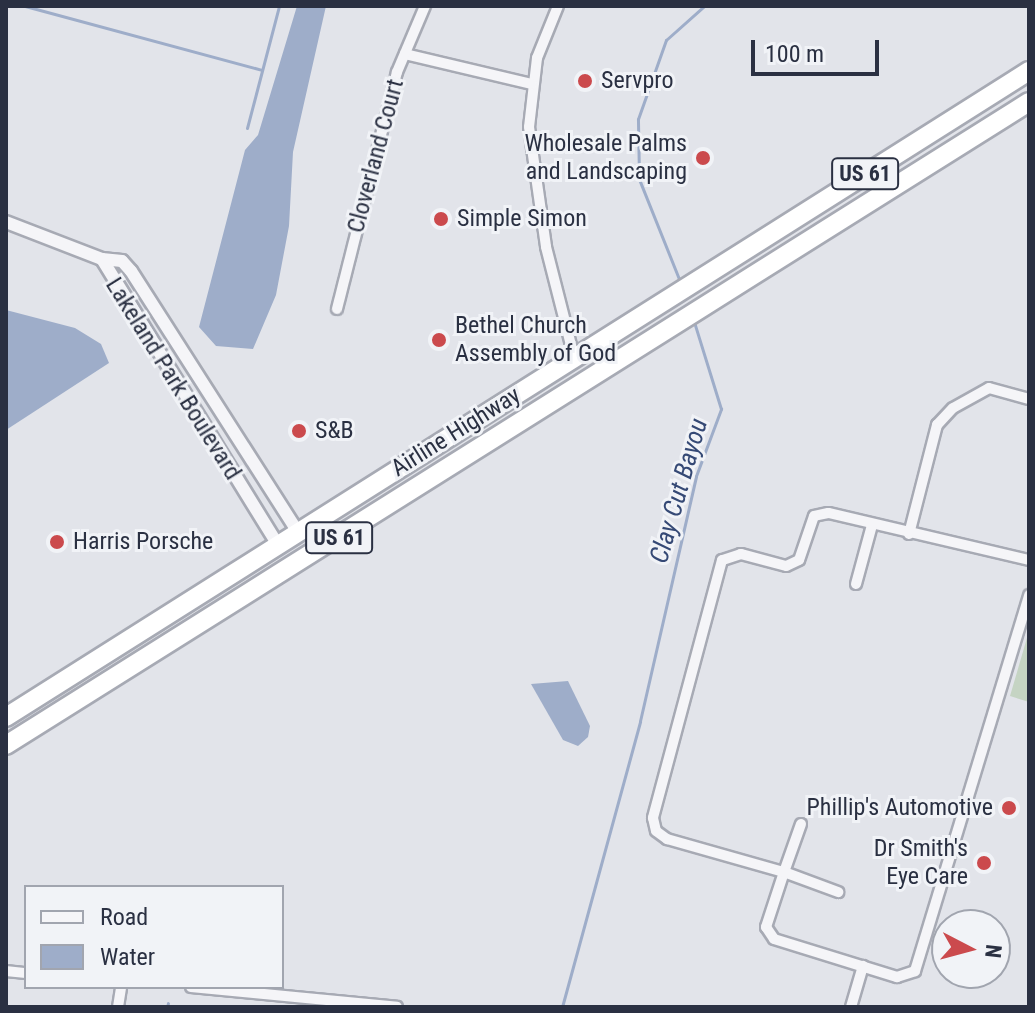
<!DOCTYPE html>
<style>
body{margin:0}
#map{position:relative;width:1035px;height:1013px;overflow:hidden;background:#e2e4ea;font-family:"Roboto Condensed",sans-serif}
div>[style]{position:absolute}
.green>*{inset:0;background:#c5d4c3}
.water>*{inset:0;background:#9eadc9}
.stream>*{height:3px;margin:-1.5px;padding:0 1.5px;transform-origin:1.5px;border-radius:1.5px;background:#9eadc9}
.roads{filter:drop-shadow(2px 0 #a7aab4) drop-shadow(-2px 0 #a7aab4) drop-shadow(0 2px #a7aab4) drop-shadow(0 -2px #a7aab4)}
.minor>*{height:10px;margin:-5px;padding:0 5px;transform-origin:5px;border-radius:5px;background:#f5f5f8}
.tertiary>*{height:12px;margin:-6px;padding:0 6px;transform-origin:6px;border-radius:6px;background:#f5f5f8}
.trunk>*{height:18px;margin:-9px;padding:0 9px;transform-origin:9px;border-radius:9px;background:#fff}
.dots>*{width:22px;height:22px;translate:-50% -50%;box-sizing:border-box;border:4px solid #f1f3f7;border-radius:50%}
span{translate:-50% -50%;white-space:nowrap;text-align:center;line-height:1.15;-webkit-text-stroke:6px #f1f3f7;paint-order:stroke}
.shield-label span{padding:2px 6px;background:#f1f3f7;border:2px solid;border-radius:6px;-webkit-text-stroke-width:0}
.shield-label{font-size:22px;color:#2a3042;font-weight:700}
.poi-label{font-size:24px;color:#2a3042}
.left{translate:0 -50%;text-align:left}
.right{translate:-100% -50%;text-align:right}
.street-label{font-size:24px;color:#2a3042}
.water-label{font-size:26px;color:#354975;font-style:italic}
.frame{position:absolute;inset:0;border:8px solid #2a3042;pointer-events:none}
.legend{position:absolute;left:24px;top:885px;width:260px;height:104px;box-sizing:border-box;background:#f1f3f7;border:2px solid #a1a5af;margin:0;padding:10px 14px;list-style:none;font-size:24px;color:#2a3042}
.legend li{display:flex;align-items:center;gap:16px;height:40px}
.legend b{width:40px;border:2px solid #a1a5af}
.north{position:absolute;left:931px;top:909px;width:80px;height:80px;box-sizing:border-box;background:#f1f3f7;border:2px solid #a1a5af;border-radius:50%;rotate:96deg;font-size:22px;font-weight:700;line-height:32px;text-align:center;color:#2a3042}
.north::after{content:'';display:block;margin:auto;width:28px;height:36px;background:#cb4a4d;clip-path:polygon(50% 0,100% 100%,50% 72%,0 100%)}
.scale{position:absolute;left:751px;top:40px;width:128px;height:36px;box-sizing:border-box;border:4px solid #2a3042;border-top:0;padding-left:10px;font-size:24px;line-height:28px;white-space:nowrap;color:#2a3042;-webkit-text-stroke:6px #f1f3f7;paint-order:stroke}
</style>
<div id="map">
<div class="green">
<i style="clip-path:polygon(1029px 631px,1027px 698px,1029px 702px,1010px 696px)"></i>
</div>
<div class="water">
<i style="clip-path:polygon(297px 6px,326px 6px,293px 152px,289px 226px,276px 295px,253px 349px,216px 346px,199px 327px,245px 150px,258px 135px)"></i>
<i style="clip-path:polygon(6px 310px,75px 328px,101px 344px,109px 363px,6px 430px)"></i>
<i style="clip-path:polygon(568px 681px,590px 726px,588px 737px,578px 746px,563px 740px,531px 684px)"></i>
</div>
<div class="stream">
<i style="left:25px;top:6px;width:245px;rotate:15.1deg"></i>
<i style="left:247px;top:128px;width:126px;rotate:-75.3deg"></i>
<i style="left:681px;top:284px;width:113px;rotate:-111.8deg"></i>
<i style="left:639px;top:179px;width:60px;rotate:-91deg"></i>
<i style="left:638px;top:119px;width:84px;rotate:-70.5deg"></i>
<i style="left:666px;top:40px;width:51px;rotate:-41.8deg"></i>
<i style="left:167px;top:1007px;width:4px;rotate:-76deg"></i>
<i style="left:562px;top:1007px;width:296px;rotate:-74.7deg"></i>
<i style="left:640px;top:721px;width:251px;rotate:-77.1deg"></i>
<i style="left:696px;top:476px;width:72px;rotate:-69.5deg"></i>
<i style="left:721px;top:409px;width:91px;rotate:-107.2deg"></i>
</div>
<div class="roads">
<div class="minor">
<i style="left:558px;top:6px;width:56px;rotate:112deg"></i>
<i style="left:537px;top:58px;width:69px;rotate:96.6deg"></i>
<i style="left:529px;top:127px;width:121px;rotate:81.9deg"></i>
<i style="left:546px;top:247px;width:114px;rotate:75.7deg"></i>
<i style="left:405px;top:54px;width:130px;rotate:13.3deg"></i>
<i style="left:337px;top:309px;width:244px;rotate:-75.8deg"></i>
<i style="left:397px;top:72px;width:72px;rotate:-67deg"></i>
<i style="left:909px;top:534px;width:113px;rotate:-75.6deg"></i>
<i style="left:937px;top:425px;width:23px;rotate:-47deg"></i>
<i style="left:953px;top:408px;width:41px;rotate:-29.1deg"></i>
<i style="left:989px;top:388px;width:41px;rotate:15.4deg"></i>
<i style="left:1029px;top:560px;width:206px;rotate:-166.8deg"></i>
<i style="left:828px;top:513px;width:14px;rotate:168deg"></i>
<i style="left:814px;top:516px;width:46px;rotate:108.8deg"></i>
<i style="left:799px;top:560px;width:14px;rotate:155deg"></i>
<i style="left:786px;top:566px;width:47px;rotate:-165.1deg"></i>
<i style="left:741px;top:554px;width:20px;rotate:162deg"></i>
<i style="left:722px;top:560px;width:267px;rotate:105deg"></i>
<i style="left:653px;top:818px;width:13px;rotate:77deg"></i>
<i style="left:656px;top:831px;width:14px;rotate:36deg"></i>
<i style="left:667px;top:839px;width:122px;rotate:15.8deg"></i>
<i style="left:784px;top:872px;width:58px;rotate:108.1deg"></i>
<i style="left:766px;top:927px;width:14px;rotate:56deg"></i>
<i style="left:774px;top:939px;width:129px;rotate:17.2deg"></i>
<i style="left:897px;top:977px;width:19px;rotate:-18deg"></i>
<i style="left:915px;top:971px;width:393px;rotate:-73.1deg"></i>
<i style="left:856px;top:584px;width:61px;rotate:-74.8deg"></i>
<i style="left:801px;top:824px;width:51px;rotate:109.5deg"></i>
<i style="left:784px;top:872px;width:58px;rotate:20.3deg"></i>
<i style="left:6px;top:971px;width:20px;rotate:6deg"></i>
<i style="left:191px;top:987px;width:207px;rotate:5.5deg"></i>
<i style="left:118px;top:1007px;width:20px;rotate:-81deg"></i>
<i style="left:851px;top:1007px;width:43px;rotate:-73.7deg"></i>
</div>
<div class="tertiary">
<i style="left:6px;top:222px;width:103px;rotate:21.1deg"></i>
<i style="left:102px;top:259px;width:20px;rotate:6deg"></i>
<i style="left:122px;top:261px;width:13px;rotate:48deg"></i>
<i style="left:131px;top:271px;width:308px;rotate:57.4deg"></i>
<i style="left:102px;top:259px;width:334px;rotate:58.4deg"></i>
</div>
<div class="trunk">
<i style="left:6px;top:717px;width:1210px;rotate:-32.27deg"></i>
<i style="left:6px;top:745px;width:1208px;rotate:-32.15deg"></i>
</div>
</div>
<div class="dots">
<i style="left:585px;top:81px;background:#cb4a4d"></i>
<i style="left:703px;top:158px;background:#cb4a4d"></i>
<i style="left:441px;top:219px;background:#cb4a4d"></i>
<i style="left:439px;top:340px;background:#cb4a4d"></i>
<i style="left:299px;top:431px;background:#cb4a4d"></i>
<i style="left:57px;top:542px;background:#cb4a4d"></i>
<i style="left:1009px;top:808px;background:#cb4a4d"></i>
<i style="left:984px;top:863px;background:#cb4a4d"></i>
</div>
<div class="shield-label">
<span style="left:865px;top:174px">US 61</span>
<span style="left:339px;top:538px">US 61</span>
</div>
<div class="poi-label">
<span class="left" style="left:601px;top:81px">Servpro</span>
<span class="right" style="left:687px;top:158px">Wholesale Palms<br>and Landscaping</span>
<span class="left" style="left:457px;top:219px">Simple Simon</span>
<span class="left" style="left:455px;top:340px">Bethel Church<br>Assembly of God</span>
<span class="left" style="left:315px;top:431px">S&amp;B</span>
<span class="left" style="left:73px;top:542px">Harris Porsche</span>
<span class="right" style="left:993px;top:808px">Phillip's Automotive</span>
<span class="right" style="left:968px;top:863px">Dr Smith's<br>Eye Care</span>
</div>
<div class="street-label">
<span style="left:376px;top:156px;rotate:-75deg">Cloverland Court</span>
<span style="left:173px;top:379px;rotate:58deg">Lakeland Park Boulevard</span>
<span style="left:456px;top:432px;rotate:-32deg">Airline Highway</span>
</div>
<div class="water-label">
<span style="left:679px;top:491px;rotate:-74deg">Clay Cut Bayou</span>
</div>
<div class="frame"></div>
<ul class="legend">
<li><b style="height:10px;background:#f5f5f8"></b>Road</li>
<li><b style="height:22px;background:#9eadc9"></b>Water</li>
</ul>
<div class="north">N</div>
<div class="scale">100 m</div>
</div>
